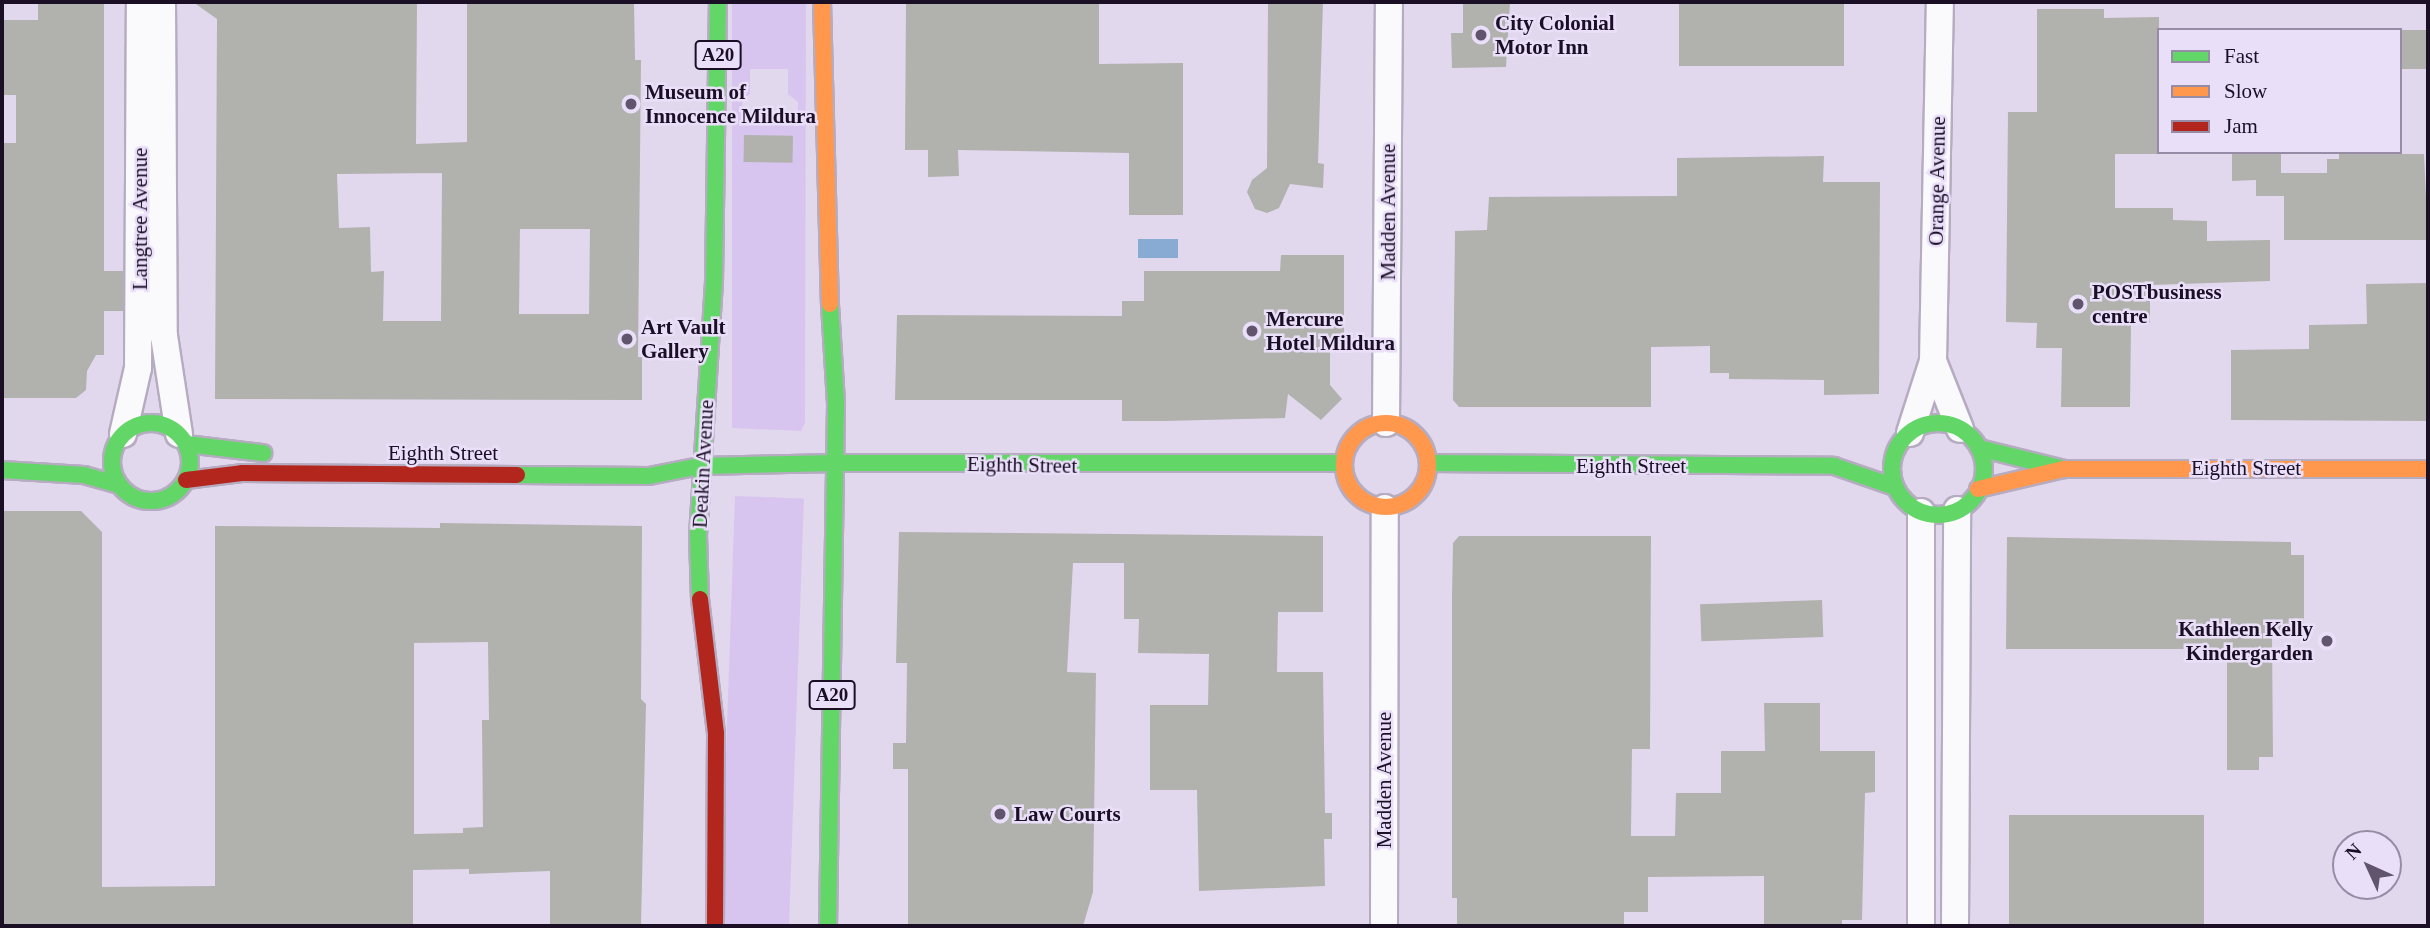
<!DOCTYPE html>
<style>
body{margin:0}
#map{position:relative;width:2430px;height:928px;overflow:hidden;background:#e1d8ed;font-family:"Times New Roman",serif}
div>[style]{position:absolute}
.green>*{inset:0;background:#d8c5ef;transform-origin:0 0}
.water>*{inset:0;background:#87abd2;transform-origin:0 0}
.building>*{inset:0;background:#b1b1ae;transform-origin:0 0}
.roads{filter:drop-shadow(2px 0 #b6acc1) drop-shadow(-2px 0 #b6acc1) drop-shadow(0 2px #b6acc1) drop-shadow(0 -2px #b6acc1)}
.street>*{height:26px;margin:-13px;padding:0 13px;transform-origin:13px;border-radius:13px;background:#faf9fc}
.fast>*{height:16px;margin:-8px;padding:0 8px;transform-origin:8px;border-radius:8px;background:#63d668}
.fast>.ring{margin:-8px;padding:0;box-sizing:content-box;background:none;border:16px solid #63d668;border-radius:50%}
.slow>*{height:16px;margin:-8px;padding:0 8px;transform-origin:8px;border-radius:8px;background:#ff974d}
.slow>.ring{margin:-8px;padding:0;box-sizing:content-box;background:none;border:16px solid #ff974d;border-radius:50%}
.jam>*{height:16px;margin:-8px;padding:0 8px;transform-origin:8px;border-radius:8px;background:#b3261e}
.dots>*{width:19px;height:19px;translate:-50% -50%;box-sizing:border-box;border:4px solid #eadff9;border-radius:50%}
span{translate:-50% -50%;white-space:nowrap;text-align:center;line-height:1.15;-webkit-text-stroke:5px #eadff9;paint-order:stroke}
.shield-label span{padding:2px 5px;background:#eadff9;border:2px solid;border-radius:5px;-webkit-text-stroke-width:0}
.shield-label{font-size:19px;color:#1b0f26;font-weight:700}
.poi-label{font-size:21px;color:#1b0f26;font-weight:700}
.left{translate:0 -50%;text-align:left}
.right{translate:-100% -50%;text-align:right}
.street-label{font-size:21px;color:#1b0f26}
.frame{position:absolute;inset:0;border:4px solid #1b0f26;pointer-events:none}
.legend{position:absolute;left:2157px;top:28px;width:245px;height:126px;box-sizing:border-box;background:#eadff9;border:2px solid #978ca5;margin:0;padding:9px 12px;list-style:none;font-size:21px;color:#1b0f26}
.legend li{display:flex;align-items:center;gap:14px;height:35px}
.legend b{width:35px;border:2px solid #978ca5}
.north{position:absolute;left:2332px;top:830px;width:70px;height:70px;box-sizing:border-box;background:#eadff9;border:2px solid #978ca5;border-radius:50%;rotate:315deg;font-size:19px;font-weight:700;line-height:28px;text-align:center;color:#1b0f26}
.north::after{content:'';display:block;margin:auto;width:24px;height:32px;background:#60556c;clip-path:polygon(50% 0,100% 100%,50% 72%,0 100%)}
</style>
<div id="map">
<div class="green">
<i style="clip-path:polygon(evenodd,732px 2px,806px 2px,805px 423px,801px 431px,732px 428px,732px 2px,750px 69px,788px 69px,788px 94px,798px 102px,798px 116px,743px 115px,742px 100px,750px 94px,750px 69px)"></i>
<i style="left:735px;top:496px;width:69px;height:430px;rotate:2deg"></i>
</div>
<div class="water">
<i style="left:1138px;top:239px;width:40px;height:19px"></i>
</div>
<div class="building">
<i style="clip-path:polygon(38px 2px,104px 2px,104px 271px,123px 271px,123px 311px,104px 311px,104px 355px,96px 355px,87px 371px,86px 390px,76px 398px,2px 398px,2px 143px,16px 143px,16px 95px,2px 95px,2px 20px,38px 20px)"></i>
<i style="clip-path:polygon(evenodd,193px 2px,417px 2px,416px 144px,467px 142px,467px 2px,634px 2px,635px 60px,641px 60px,638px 357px,642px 357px,642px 400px,215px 399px,217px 19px,193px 2px,442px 173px,441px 321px,383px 321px,384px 271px,371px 272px,370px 227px,339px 228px,337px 174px,442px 173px,193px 2px,520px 229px,590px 229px,589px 314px,519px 314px,520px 229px)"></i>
<i style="clip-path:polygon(906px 2px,1099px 2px,1099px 64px,1183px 63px,1183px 215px,1129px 215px,1129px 153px,958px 150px,959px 176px,928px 177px,928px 150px,905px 150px)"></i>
<i style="clip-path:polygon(1268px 2px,1323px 2px,1318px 163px,1324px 164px,1323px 188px,1290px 184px,1279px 208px,1267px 213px,1255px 209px,1247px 192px,1252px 180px,1267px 168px)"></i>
<i style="clip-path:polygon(1463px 2px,1510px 2px,1506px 67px,1452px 68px,1451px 33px,1463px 33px)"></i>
<i style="left:1679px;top:2px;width:165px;height:64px"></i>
<i style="clip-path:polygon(2037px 9px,2104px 9px,2104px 18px,2159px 17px,2159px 154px,2115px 154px,2115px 208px,2173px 208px,2173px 220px,2207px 221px,2207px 241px,2270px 240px,2270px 281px,2150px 285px,2150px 323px,2131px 323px,2130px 407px,2061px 407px,2062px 348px,2036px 348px,2037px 323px,2006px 322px,2008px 112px,2037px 112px)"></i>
<i style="left:2400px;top:30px;width:26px;height:39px"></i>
<i style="left:744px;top:135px;width:49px;height:27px;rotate:1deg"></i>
<i style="clip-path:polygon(2232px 152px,2281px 153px,2281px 173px,2327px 173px,2327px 159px,2339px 159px,2339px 154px,2424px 154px,2428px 240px,2284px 240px,2284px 196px,2256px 196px,2256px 180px,2232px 181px)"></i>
<i style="clip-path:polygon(1824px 156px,1823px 182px,1880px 182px,1879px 394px,1824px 395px,1824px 380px,1729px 379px,1729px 373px,1710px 373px,1710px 346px,1651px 347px,1651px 407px,1459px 407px,1453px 400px,1455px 231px,1487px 230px,1489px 197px,1677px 196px,1677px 158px)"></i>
<i style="clip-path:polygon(1281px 255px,1344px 255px,1344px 351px,1330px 351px,1330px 385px,1342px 399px,1321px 420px,1288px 394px,1285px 418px,1165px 421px,1122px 421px,1122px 400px,895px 400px,897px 315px,1122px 316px,1122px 301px,1144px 301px,1144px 271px,1280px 271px)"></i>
<i style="clip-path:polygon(2428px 283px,2428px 421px,2231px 420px,2231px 350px,2309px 349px,2309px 325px,2367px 324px,2366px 284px)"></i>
<i style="clip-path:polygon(evenodd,2px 511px,81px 511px,102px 532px,102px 887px,215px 886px,215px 526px,440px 528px,440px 523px,642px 526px,641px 699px,646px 704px,641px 926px,550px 926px,550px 871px,469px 874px,469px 869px,413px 870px,413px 926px,2px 926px,2px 511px,488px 642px,489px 720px,482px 720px,483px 827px,463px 828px,463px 833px,414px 834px,414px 643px,488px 642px)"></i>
<i style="clip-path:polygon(899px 532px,1323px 536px,1323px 612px,1278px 612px,1277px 672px,1323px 672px,1325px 813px,1332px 813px,1332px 839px,1324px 839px,1325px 886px,1199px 891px,1197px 790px,1150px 790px,1150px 705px,1208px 705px,1209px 654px,1138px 653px,1139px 619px,1124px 619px,1124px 563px,1073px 563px,1067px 672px,1096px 673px,1093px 892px,1083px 926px,908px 926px,908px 769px,893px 769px,893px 743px,906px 743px,907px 663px,896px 663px)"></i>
<i style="clip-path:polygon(1459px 536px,1651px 536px,1650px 749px,1632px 749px,1631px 836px,1675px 836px,1676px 793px,1721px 793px,1721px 751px,1765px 751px,1764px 703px,1820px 703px,1820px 751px,1875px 751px,1875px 792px,1865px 793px,1862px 920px,1842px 920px,1842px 926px,1764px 926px,1764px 876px,1648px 877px,1648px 912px,1624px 912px,1624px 926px,1457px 926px,1457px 898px,1452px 898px,1452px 597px,1453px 543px)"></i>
<i style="clip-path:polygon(2007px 537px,2291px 542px,2291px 555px,2304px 555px,2304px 636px,2272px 636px,2273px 757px,2259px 757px,2259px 770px,2227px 770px,2227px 649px,2006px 649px)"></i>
<i style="left:1822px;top:600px;width:37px;height:122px;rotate:88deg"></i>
<i style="left:2009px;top:815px;width:195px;height:111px"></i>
</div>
<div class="roads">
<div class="street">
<i style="left:162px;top:2px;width:334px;rotate:89.7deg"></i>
<i style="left:164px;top:336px;width:99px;rotate:81.3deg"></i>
<i style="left:1933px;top:361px;width:73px;rotate:68.3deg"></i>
<i style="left:1386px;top:423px;width:421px;rotate:-89.6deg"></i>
<i style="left:1910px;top:433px;width:76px;rotate:-72.3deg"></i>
<i style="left:1933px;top:361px;width:359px;rotate:-88.9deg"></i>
<i style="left:123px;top:434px;width:68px;rotate:-77.2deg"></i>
<i style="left:138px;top:368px;width:366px;rotate:-89.7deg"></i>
<i style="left:1921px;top:512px;width:414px;rotate:90deg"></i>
<i style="left:1384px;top:926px;width:418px;rotate:-89.9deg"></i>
<i style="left:1955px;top:926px;width:416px;rotate:-89.7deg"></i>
</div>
<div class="fast">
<i class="ring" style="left:112px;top:423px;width:62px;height:62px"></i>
<i class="ring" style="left:1892px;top:423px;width:76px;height:76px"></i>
<i style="left:186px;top:444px;width:78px;rotate:6.7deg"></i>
<i style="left:1979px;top:448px;width:88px;rotate:13.9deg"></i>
<i style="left:1428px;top:463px;width:406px;rotate:0.4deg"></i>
<i style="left:1834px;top:466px;width:65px;rotate:19deg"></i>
<i style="left:2px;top:470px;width:82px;rotate:3.5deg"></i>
<i style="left:84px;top:475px;width:36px;rotate:16deg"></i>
<i style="left:517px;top:475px;width:132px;rotate:0.4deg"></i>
<i style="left:649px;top:476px;width:52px;rotate:-11.1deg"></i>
<i style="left:700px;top:466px;width:136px;rotate:-1.3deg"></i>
<i style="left:836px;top:463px;width:507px"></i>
<i style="left:700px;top:599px;width:63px;rotate:-91.8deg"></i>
<i style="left:698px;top:536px;width:254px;rotate:-86.4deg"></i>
<i style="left:714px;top:283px;width:281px;rotate:-89.2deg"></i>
<i style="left:828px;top:926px;width:523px;rotate:-89.12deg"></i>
<i style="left:836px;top:403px;width:99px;rotate:-93.5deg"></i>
</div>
<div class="slow">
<i style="left:822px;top:2px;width:302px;rotate:88.5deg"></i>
<i class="ring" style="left:1344px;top:423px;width:68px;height:68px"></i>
<i style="left:1978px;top:489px;width:88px;rotate:-13.1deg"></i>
<i style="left:2064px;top:469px;width:364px"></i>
</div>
<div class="jam">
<i style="left:186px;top:480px;width:56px;rotate:-7.1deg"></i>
<i style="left:242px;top:473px;width:275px;rotate:0.4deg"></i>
<i style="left:700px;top:599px;width:136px;rotate:83.2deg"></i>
<i style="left:716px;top:734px;width:192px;rotate:90.3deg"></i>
</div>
</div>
<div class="dots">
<i style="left:1481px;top:35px;background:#60556c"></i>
<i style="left:631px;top:104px;background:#60556c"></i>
<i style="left:2078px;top:304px;background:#60556c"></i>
<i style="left:1252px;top:331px;background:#60556c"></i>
<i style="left:627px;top:339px;background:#60556c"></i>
<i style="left:2327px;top:641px;background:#60556c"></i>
<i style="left:1000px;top:814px;background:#60556c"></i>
</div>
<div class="shield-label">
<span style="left:718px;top:55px">A20</span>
<span style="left:832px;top:695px">A20</span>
</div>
<div class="poi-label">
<span class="left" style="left:1495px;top:35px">City Colonial<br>Motor Inn</span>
<span class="left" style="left:645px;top:104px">Museum of<br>Innocence Mildura</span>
<span class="left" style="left:2092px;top:304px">POSTbusiness<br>centre</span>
<span class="left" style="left:1266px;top:331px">Mercure<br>Hotel Mildura</span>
<span class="left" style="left:641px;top:339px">Art Vault<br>Gallery</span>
<span class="right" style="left:2313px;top:641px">Kathleen Kelly<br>Kindergarden</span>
<span class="left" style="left:1014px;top:814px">Law Courts</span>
</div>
<div class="street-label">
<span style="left:1937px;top:181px;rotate:-89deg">Orange Avenue</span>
<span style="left:1388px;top:212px;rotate:-90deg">Madden Avenue</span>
<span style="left:140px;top:219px;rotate:-90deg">Langtree Avenue</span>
<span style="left:443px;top:453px">Eighth Street</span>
<span style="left:703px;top:464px;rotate:-87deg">Deakin Avenue</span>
<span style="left:1022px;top:465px;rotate:1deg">Eighth Street</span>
<span style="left:1631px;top:466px">Eighth Street</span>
<span style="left:2246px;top:468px">Eighth Street</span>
<span style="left:1384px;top:780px;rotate:-90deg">Madden Avenue</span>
</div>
<div class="frame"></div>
<ul class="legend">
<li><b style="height:9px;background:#63d668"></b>Fast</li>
<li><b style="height:9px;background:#ff974d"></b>Slow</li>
<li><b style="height:9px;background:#b3261e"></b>Jam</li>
</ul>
<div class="north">N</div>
</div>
